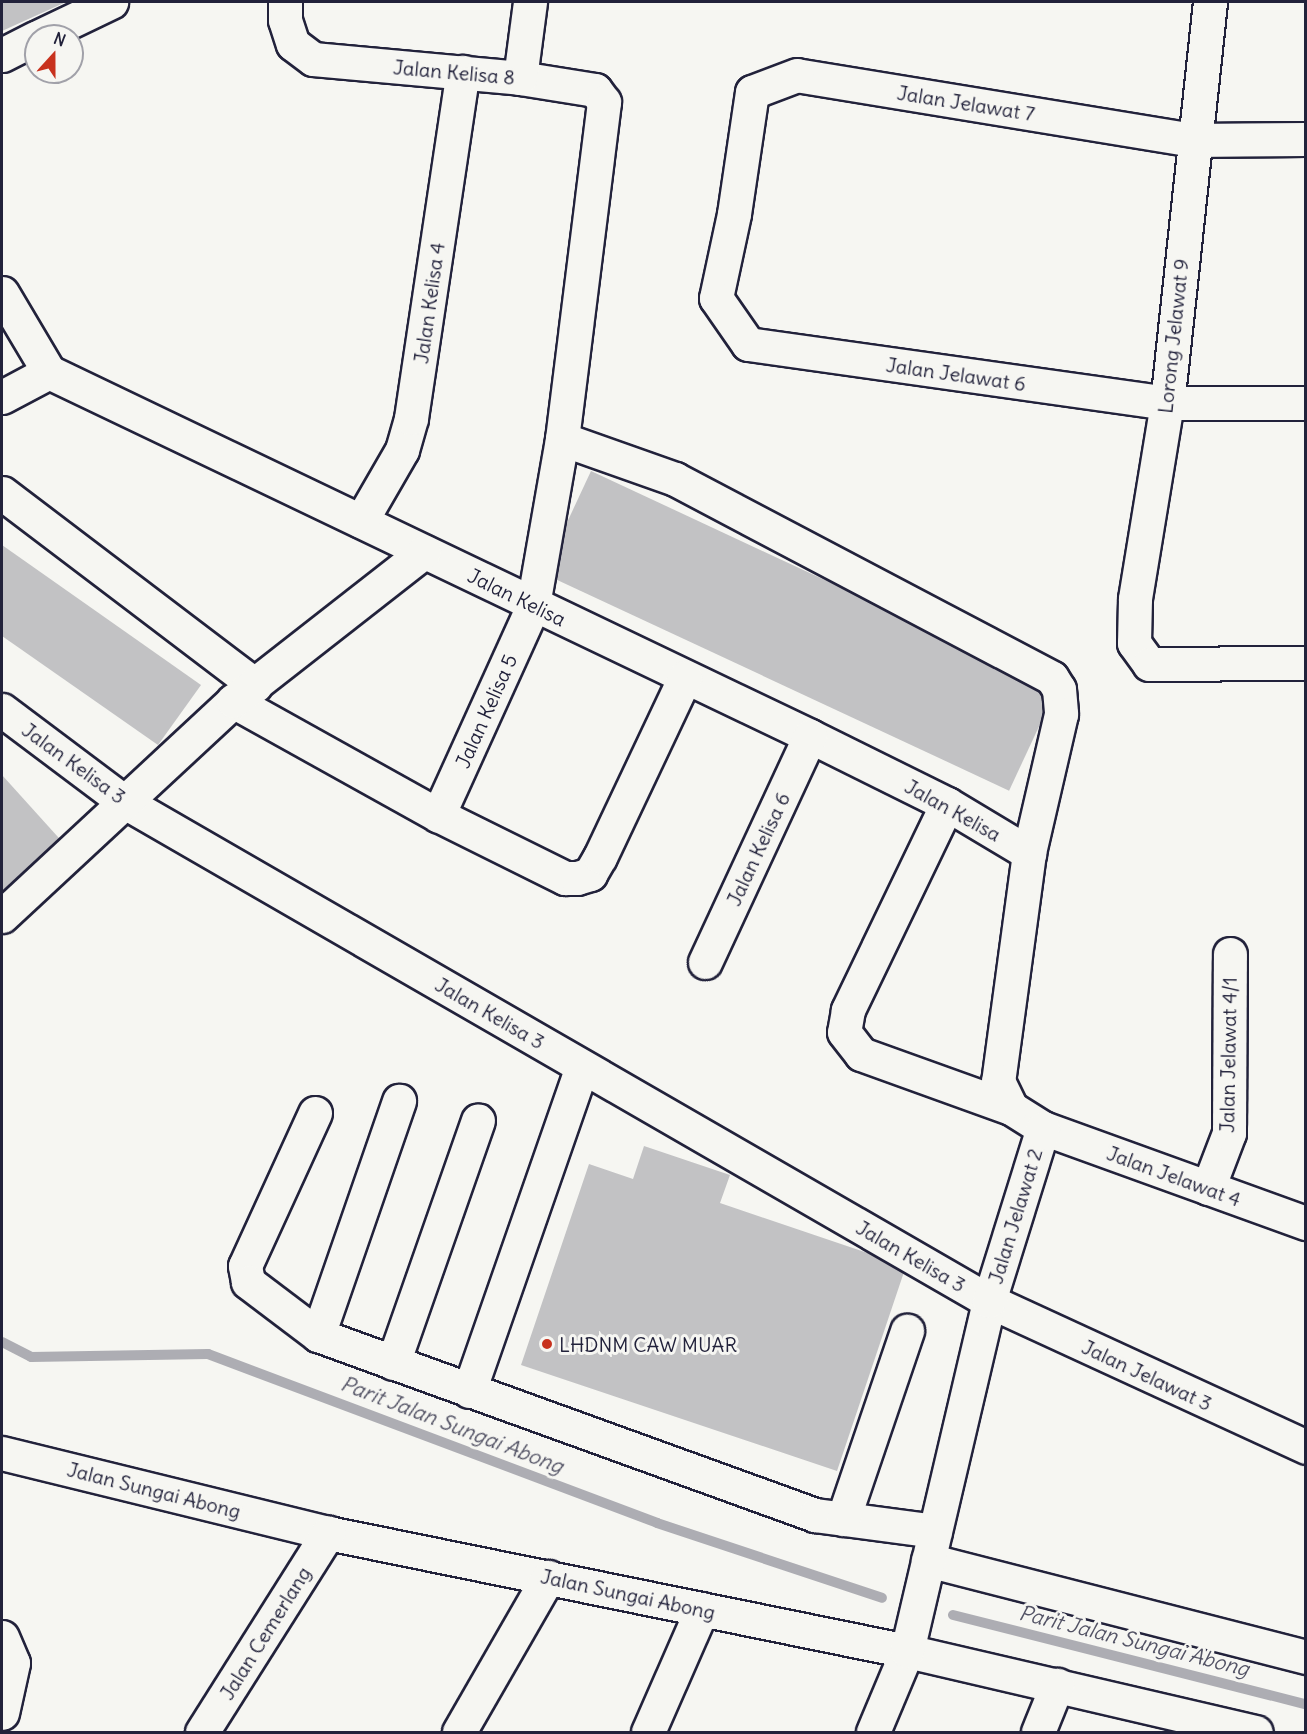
<!DOCTYPE html>
<style>
body{margin:0}
#map{position:relative;width:1307px;height:1734px;overflow:hidden;background:#f6f6f2;font-family:Delius,sans-serif}
div>[style]{position:absolute}
.stream>*{height:10px;margin:-5px;padding:0 5px;transform-origin:5px;border-radius:5px;background:#adadb3}
.building>*{inset:0;background:#c2c2c4;transform-origin:0 0}
.roads{filter:drop-shadow(2px 0 #22223b) drop-shadow(-2px 0 #22223b) drop-shadow(0 2px #22223b) drop-shadow(0 -2px #22223b)}
.minor>*{height:33px;margin:-16.5px;padding:0 16.5px;transform-origin:16.5px;border-radius:16.5px;background:#f6f6f2}
.dots>*{width:16px;height:16px;translate:-50% -50%;box-sizing:border-box;border:3px solid #f6f6f2;border-radius:50%}
span{translate:-50% -50%;white-space:nowrap;text-align:center;line-height:1.15;-webkit-text-stroke:6px #f6f6f2;paint-order:stroke}
.street-label{font-size:20px;color:#22223b}
.poi-label{font-size:20px;color:#22223b}
.left{translate:0 -50%;text-align:left}
.water-label{font-size:21px;color:#535365;font-style:italic}
.frame{position:absolute;inset:0;border:3px solid #22223b;pointer-events:none}
.north{position:absolute;left:24px;top:24px;width:60px;height:60px;box-sizing:border-box;background:#f6f6f2;border:2px solid #a1a1a9;border-radius:50%;rotate:21deg;font-size:16px;font-weight:700;line-height:24px;text-align:center;color:#22223b}
.north::after{content:'';display:block;margin:auto;width:21px;height:27px;background:#c8321e;clip-path:polygon(50% 0,100% 100%,50% 72%,0 100%)}
</style>
<div id="map">
<div class="stream">
<i style="left:2px;top:1342px;width:33px;rotate:27deg"></i>
<i style="left:31px;top:1357px;width:177px;rotate:-1deg"></i>
<i style="left:208px;top:1354px;width:480px;rotate:20.6deg"></i>
<i style="left:657px;top:1523px;width:237px;rotate:18.4deg"></i>
<i style="left:953px;top:1615px;width:364px;rotate:14.2deg"></i>
</div>
<div class="building">
<i style="clip-path:polygon(2px 2px,66px 2px,2px 31px)"></i>
<i style="left:591px;top:471px;width:514px;height:113px;rotate:25deg"></i>
<i style="clip-path:polygon(2px 545px,201px 685px,158px 745px,2px 636px)"></i>
<i style="clip-path:polygon(2px 775px,67px 847px,2px 906px)"></i>
<i style="clip-path:polygon(644px 1146px,730px 1175px,720px 1203px,906px 1266px,837px 1471px,521px 1365px,589px 1164px,633px 1179px)"></i>
</div>
<div class="roads">
<div class="minor">
<i style="left:285px;top:2px;width:18px;rotate:90deg"></i>
<i style="left:285px;top:20px;width:25px;rotate:72deg"></i>
<i style="left:293px;top:44px;width:25px;rotate:37deg"></i>
<i style="left:313px;top:59px;width:208px;rotate:5.2deg"></i>
<i style="left:520px;top:78px;width:76px;rotate:9.1deg"></i>
<i style="left:595px;top:90px;width:15px;rotate:53deg"></i>
<i style="left:604px;top:102px;width:340px;rotate:97.1deg"></i>
<i style="left:562px;top:439px;width:169px;rotate:99.9deg"></i>
<i style="left:533px;top:606px;width:230px;rotate:114.4deg"></i>
<i style="left:1210px;top:2px;width:403px;rotate:96.1deg"></i>
<i style="left:1167px;top:403px;width:199px;rotate:99.3deg"></i>
<i style="left:1135px;top:599px;width:44px;rotate:91.3deg"></i>
<i style="left:1134px;top:643px;width:26px;rotate:54deg"></i>
<i style="left:1149px;top:664px;width:157px;rotate:-0.4deg"></i>
<i style="left:40px;top:36px;width:79px;rotate:-25.6deg"></i>
<i style="left:2px;top:55px;width:38px;rotate:-27deg"></i>
<i style="left:520px;top:78px;width:77px;rotate:-82.5deg"></i>
<i style="left:1306px;top:139px;width:113px;rotate:179.5deg"></i>
<i style="left:1193px;top:140px;width:401px;rotate:-170.7deg"></i>
<i style="left:797px;top:75px;width:48px;rotate:159.3deg"></i>
<i style="left:752px;top:92px;width:123px;rotate:98.4deg"></i>
<i style="left:734px;top:214px;width:86px;rotate:102.1deg"></i>
<i style="left:716px;top:298px;width:56px;rotate:55.2deg"></i>
<i style="left:748px;top:344px;width:423px;rotate:8deg"></i>
<i style="left:1167px;top:403px;width:139px"></i>
<i style="left:2px;top:293px;width:92px;rotate:59.3deg"></i>
<i style="left:2px;top:397px;width:53px;rotate:-28deg"></i>
<i style="left:49px;top:372px;width:844px;rotate:25.56deg"></i>
<i style="left:810px;top:736px;width:153px;rotate:26.4deg"></i>
<i style="left:947px;top:804px;width:96px;rotate:30.9deg"></i>
<i style="left:562px;top:439px;width:120px;rotate:19.5deg"></i>
<i style="left:675px;top:479px;width:426px;rotate:27.8deg"></i>
<i style="left:1052px;top:678px;width:13px;rotate:58deg"></i>
<i style="left:1059px;top:689px;width:25px;rotate:85deg"></i>
<i style="left:1061px;top:714px;width:143px;rotate:103deg"></i>
<i style="left:1029px;top:853px;width:230px;rotate:97.7deg"></i>
<i style="left:998px;top:1081px;width:30px;rotate:64deg"></i>
<i style="left:1011px;top:1108px;width:38px;rotate:32deg"></i>
<i style="left:1043px;top:1128px;width:280px;rotate:19.9deg"></i>
<i style="left:2px;top:493px;width:318px;rotate:37.2deg"></i>
<i style="left:361px;top:521px;width:82px;rotate:-60deg"></i>
<i style="left:402px;top:450px;width:33px;rotate:-74deg"></i>
<i style="left:411px;top:418px;width:350px;rotate:-81.5deg"></i>
<i style="left:233px;top:701px;width:235px;rotate:29.1deg"></i>
<i style="left:438px;top:815px;width:142px;rotate:26.4deg"></i>
<i style="left:565px;top:878px;width:12px"></i>
<i style="left:577px;top:878px;width:14px;rotate:-17deg"></i>
<i style="left:590px;top:874px;width:20px;rotate:-60deg"></i>
<i style="left:600px;top:857px;width:199px;rotate:-64.7deg"></i>
<i style="left:2px;top:710px;width:151px;rotate:36.9deg"></i>
<i style="left:123px;top:801px;width:1000px;rotate:30deg"></i>
<i style="left:989px;top:1301px;width:349px;rotate:24.7deg"></i>
<i style="left:947px;top:804px;width:229px;rotate:115.7deg"></i>
<i style="left:848px;top:1010px;width:22px;rotate:100deg"></i>
<i style="left:844px;top:1032px;width:28px;rotate:52deg"></i>
<i style="left:861px;top:1054px;width:159px;rotate:19.8deg"></i>
<i style="left:2px;top:916px;width:316px;rotate:-42.9deg"></i>
<i style="left:233px;top:701px;width:242px;rotate:-38deg"></i>
<i style="left:705px;top:962px;width:249px;rotate:-65.1deg"></i>
<i style="left:315px;top:1113px;width:168px;rotate:114.6deg"></i>
<i style="left:245px;top:1266px;width:16px;rotate:79deg"></i>
<i style="left:248px;top:1282px;width:88px;rotate:37.1deg"></i>
<i style="left:318px;top:1335px;width:529px;rotate:19.91deg"></i>
<i style="left:815px;top:1515px;width:121px;rotate:7.6deg"></i>
<i style="left:1208px;top:1188px;width:59px;rotate:-69.1deg"></i>
<i style="left:1229px;top:1133px;width:179px;rotate:-89.7deg"></i>
<i style="left:318px;top:1335px;width:248px;rotate:-70.9deg"></i>
<i style="left:393px;top:1363px;width:257px;rotate:-70.7deg"></i>
<i style="left:469px;top:1391px;width:343px;rotate:-70.8deg"></i>
<i style="left:2px;top:1453px;width:336px;rotate:13.8deg"></i>
<i style="left:328px;top:1533px;width:591px;rotate:11.52deg"></i>
<i style="left:907px;top:1651px;width:358px;rotate:13.1deg"></i>
<i style="left:843px;top:1519px;width:199px;rotate:-71.2deg"></i>
<i style="left:928px;top:1560px;width:390px;rotate:14.4deg"></i>
<i style="left:2px;top:1637px;width:28px;rotate:67deg"></i>
<i style="left:13px;top:1663px;width:51px;rotate:102.4deg"></i>
<i style="left:202px;top:1732px;width:236px;rotate:-57.7deg"></i>
<i style="left:459px;top:1732px;width:179px;rotate:-60.1deg"></i>
<i style="left:648px;top:1732px;width:134px;rotate:-66.3deg"></i>
<i style="left:873px;top:1732px;width:88px;rotate:-67.2deg"></i>
<i style="left:907px;top:1651px;width:359px;rotate:-76.8deg"></i>
<i style="left:989px;top:1301px;width:181px;rotate:-72.7deg"></i>
<i style="left:1038px;top:1732px;width:51px;rotate:-68deg"></i>
</div>
</div>
<div class="dots">
<i style="left:547px;top:1344px;background:#c8321e"></i>
</div>
<div class="street-label">
<span style="left:454px;top:72px;rotate:5deg">Jalan Kelisa 8</span>
<span style="left:966px;top:103px;rotate:9deg">Jalan Jelawat 7</span>
<span style="left:429px;top:303px;rotate:-82deg">Jalan Kelisa 4</span>
<span style="left:1173px;top:336px;rotate:-84deg">Lorong Jelawat 9</span>
<span style="left:956px;top:374px;rotate:8deg">Jalan Jelawat 6</span>
<span style="left:517px;top:597px;rotate:26deg">Jalan Kelisa</span>
<span style="left:486px;top:711px;rotate:-66deg">Jalan Kelisa 5</span>
<span style="left:74px;top:763px;rotate:36deg">Jalan Kelisa 3</span>
<span style="left:953px;top:810px;rotate:29deg">Jalan Kelisa</span>
<span style="left:758px;top:849px;rotate:-65deg">Jalan Kelisa 6</span>
<span style="left:490px;top:1013px;rotate:30deg">Jalan Kelisa 3</span>
<span style="left:1228px;top:1055px;rotate:-89deg">Jalan Jelawat 4/1</span>
<span style="left:1174px;top:1176px;rotate:20deg">Jalan Jelawat 4</span>
<span style="left:1015px;top:1216px;rotate:-73deg">Jalan Jelawat 2</span>
<span style="left:911px;top:1256px;rotate:30deg">Jalan Kelisa 3</span>
<span style="left:1147px;top:1375px;rotate:25deg">Jalan Jelawat 3</span>
<span style="left:154px;top:1490px;rotate:14deg">Jalan Sungai Abong</span>
<span style="left:628px;top:1594px;rotate:12deg">Jalan Sungai Abong</span>
<span style="left:265px;top:1633px;rotate:-58deg">Jalan Cemerlang</span>
</div>
<div class="poi-label">
<span class="left" style="left:559px;top:1344px">LHDNM CAW MUAR</span>
</div>
<div class="water-label">
<span style="left:452px;top:1425px;rotate:21deg">Parit Jalan Sungai Abong</span>
<span style="left:1134px;top:1641px;rotate:14deg">Parit Jalan Sungai Abong</span>
</div>
<div class="frame"></div>
<div class="north">N</div>
</div>
